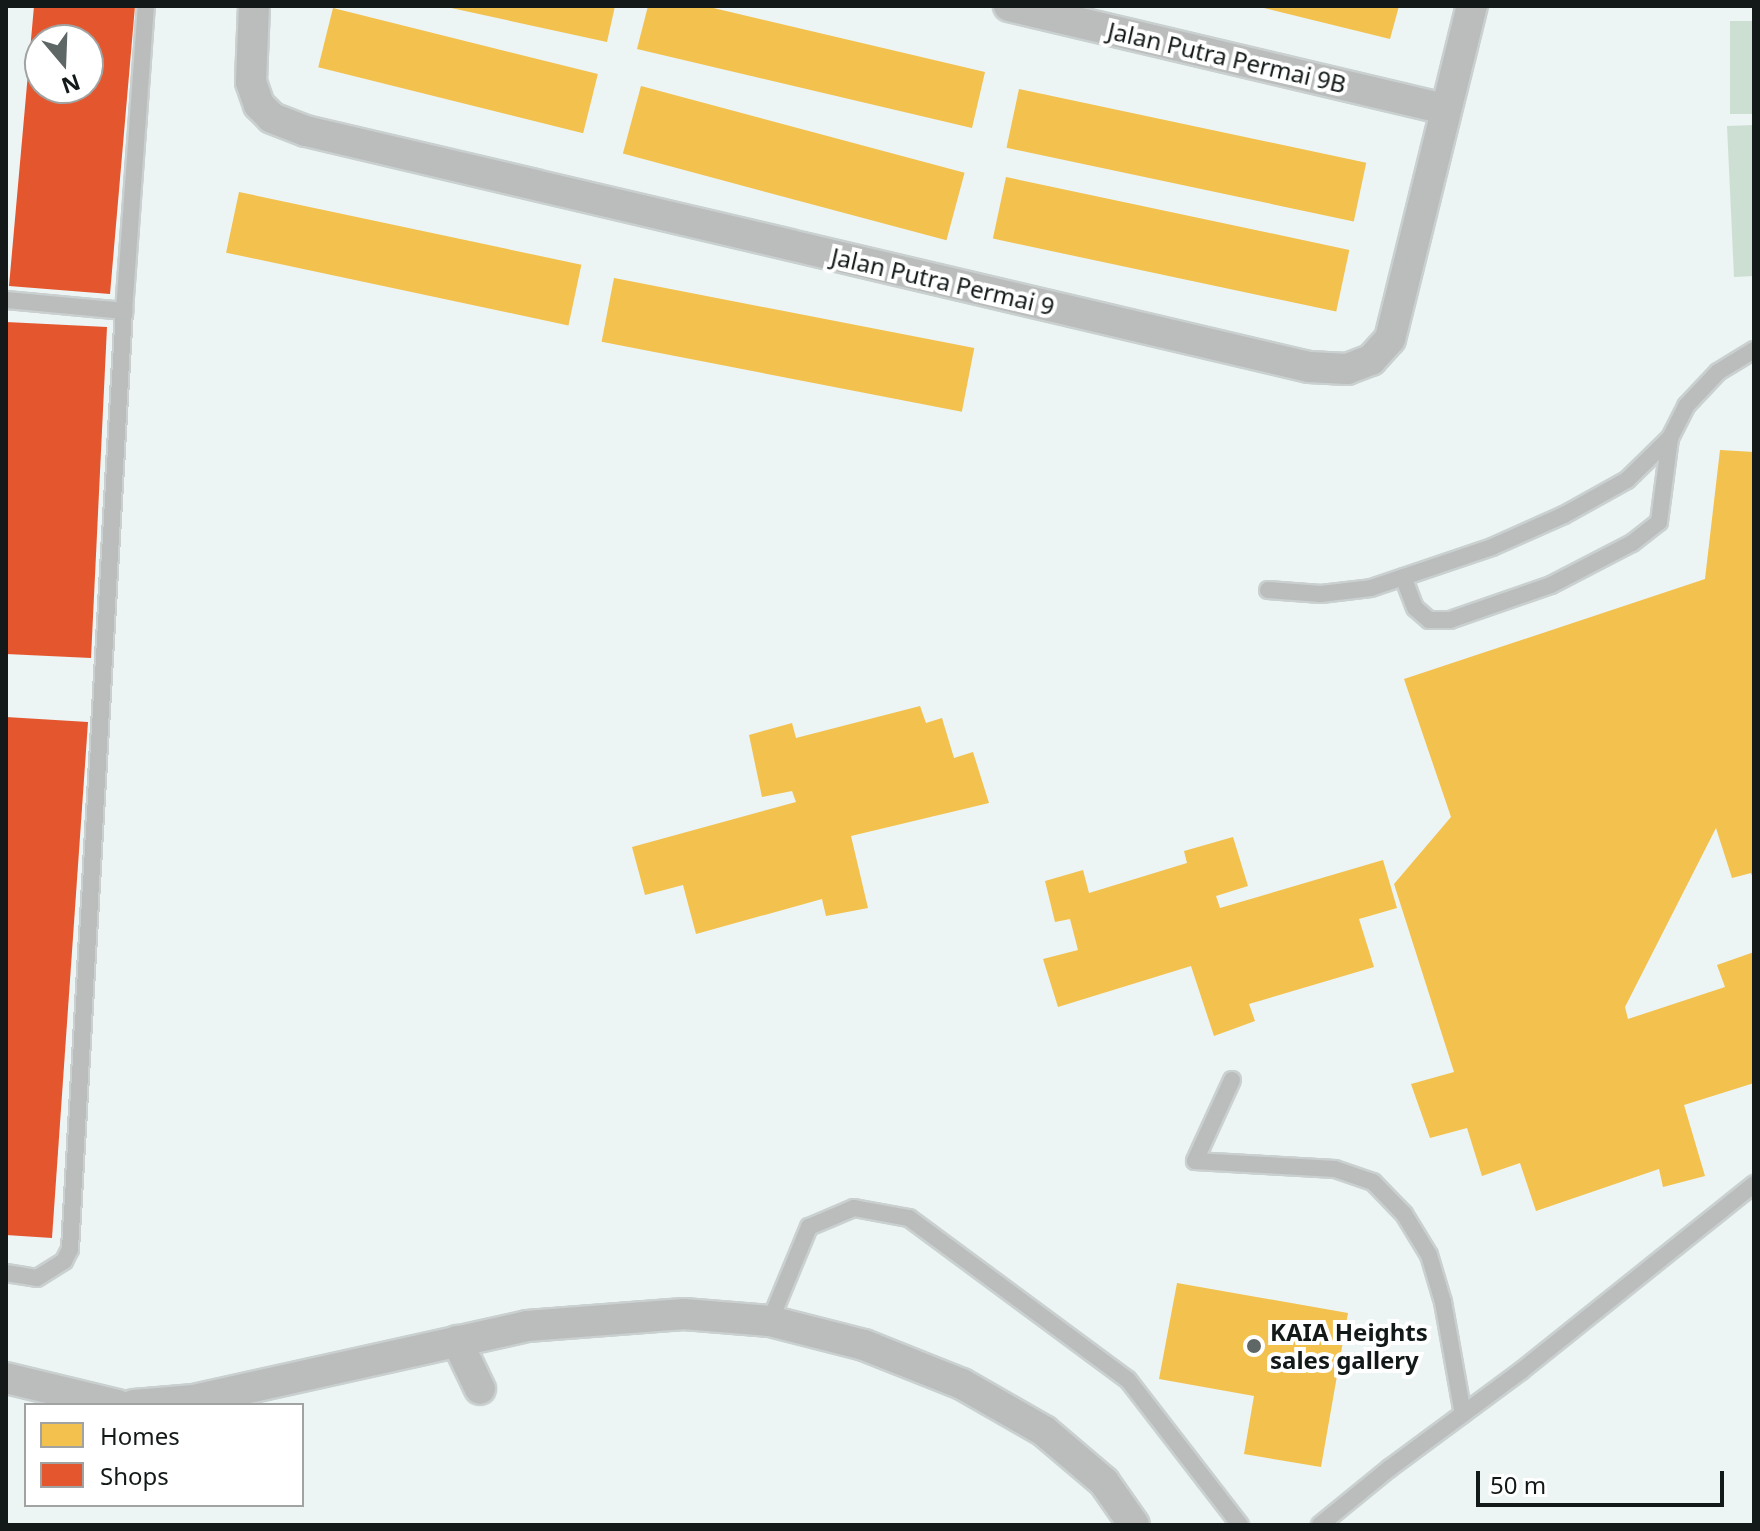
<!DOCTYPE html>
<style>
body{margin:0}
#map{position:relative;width:1760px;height:1531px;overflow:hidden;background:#ecf4f4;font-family:"Noto Sans",sans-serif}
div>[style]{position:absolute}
.green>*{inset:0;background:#cddfd2;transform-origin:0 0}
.homes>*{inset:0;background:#f2c14e;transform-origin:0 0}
.shops>*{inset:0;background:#e4572e}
.roads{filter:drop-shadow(2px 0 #cad0d0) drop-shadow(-2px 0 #cad0d0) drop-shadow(0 2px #cad0d0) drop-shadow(0 -2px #cad0d0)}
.service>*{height:16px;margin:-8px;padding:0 8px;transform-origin:8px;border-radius:8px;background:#babdbc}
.minor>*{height:30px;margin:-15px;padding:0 15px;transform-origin:15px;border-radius:15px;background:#babdbc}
.dots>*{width:22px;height:22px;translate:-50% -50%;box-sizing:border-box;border:4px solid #fff;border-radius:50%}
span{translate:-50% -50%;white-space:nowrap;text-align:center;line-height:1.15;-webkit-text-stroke:8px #fff;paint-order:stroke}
.street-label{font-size:24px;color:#131919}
.poi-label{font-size:24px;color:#131919;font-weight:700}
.left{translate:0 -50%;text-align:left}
.frame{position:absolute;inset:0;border:8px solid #131919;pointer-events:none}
.legend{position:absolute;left:24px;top:1403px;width:280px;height:104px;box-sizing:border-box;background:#fff;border:2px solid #a1a3a3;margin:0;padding:10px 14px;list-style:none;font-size:24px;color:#131919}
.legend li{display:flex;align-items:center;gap:16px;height:40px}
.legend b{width:40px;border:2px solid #a1a3a3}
.north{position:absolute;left:24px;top:24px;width:80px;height:80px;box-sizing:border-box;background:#fff;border:2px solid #a1a3a3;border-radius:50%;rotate:161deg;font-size:22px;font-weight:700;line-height:32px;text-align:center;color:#131919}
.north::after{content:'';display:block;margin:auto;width:28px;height:36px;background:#5f6666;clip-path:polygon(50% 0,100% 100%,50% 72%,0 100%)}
.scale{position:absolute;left:1476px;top:1471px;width:248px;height:36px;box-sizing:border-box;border:4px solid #131919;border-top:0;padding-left:10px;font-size:24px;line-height:28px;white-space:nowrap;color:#131919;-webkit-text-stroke:6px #fff;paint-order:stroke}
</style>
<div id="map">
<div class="green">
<i style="left:1754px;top:21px;width:93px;height:24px;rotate:90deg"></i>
<i style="clip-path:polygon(1754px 125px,1754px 276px,1734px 277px,1727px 126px)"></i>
</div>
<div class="homes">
<i style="clip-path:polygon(442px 6px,615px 6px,607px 42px)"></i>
<i style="clip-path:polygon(648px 6px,705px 6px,985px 72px,972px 128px,637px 49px)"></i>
<i style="clip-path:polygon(1256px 6px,1399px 6px,1390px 39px)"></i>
<i style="left:333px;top:8px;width:273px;height:61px;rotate:14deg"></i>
<i style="left:641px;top:86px;width:335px;height:70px;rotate:15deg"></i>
<i style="left:1019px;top:89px;width:355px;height:60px;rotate:12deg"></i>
<i style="left:1006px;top:177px;width:351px;height:63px;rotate:12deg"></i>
<i style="left:239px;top:192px;width:350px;height:62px;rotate:12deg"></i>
<i style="left:614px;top:278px;width:367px;height:65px;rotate:11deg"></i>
<i style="clip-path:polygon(1720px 450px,1754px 452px,1754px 881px,1751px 873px,1732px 878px,1716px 828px,1625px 1007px,1628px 1019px,1725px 987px,1717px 965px,1754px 952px,1754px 1083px,1684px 1105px,1705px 1176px,1663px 1187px,1659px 1169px,1536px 1211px,1520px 1163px,1482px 1176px,1467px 1128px,1430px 1138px,1411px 1084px,1454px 1072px,1394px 884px,1451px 817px,1404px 679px,1705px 579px)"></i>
<i style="clip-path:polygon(920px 706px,926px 723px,942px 718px,954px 758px,973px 752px,989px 803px,851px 836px,868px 908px,826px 916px,822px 899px,696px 934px,683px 885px,645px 895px,632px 847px,796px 802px,792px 791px,762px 797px,749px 735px,792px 723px,796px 738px)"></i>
<i style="clip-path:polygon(1233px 837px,1248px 886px,1216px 896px,1220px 908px,1383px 860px,1397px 908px,1359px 919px,1374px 967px,1249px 1004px,1255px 1021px,1214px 1036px,1191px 966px,1058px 1007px,1043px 959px,1078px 950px,1070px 919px,1055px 922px,1045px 881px,1083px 870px,1089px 893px,1187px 863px,1184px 851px)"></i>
<i style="clip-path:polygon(1177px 1283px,1348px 1313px,1321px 1467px,1244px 1454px,1254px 1396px,1159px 1379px)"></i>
</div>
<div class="shops">
<i style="clip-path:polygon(evenodd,34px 6px,135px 6px,110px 294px,9px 286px,34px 6px,40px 40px,88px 40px,88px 88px,40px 88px,40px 40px)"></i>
<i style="clip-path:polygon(6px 322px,107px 327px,91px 658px,6px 654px)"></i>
<i style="clip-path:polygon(6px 717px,88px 722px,52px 1238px,6px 1235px)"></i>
</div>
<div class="roads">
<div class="service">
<i style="left:6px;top:300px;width:119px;rotate:5.3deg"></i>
<i style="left:1670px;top:438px;width:36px;rotate:-63deg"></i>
<i style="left:1686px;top:406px;width:47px;rotate:-46.7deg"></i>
<i style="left:1718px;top:372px;width:42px;rotate:-31.4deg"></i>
<i style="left:1268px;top:590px;width:53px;rotate:4.3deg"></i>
<i style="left:1321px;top:594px;width:50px;rotate:-6.8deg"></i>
<i style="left:1371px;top:588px;width:128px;rotate:-18.7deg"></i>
<i style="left:1492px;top:547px;width:79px;rotate:-24deg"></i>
<i style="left:1564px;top:515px;width:72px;rotate:-29.1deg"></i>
<i style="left:1627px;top:480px;width:60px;rotate:-44.3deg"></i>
<i style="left:1670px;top:438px;width:85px;rotate:97.5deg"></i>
<i style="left:1659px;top:522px;width:34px;rotate:142deg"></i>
<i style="left:1632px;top:543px;width:91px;rotate:152.6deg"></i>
<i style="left:1551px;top:585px;width:107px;rotate:160.9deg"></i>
<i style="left:1450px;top:620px;width:21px;rotate:180deg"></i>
<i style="left:1429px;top:620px;width:18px;rotate:-139deg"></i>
<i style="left:1415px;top:608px;width:33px;rotate:-111deg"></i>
<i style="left:1232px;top:1080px;width:89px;rotate:114.6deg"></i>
<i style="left:1195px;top:1161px;width:140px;rotate:3.3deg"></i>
<i style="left:1335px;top:1169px;width:40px;rotate:18.9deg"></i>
<i style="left:1373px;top:1182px;width:45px;rotate:45.9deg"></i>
<i style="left:1404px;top:1214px;width:48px;rotate:58.6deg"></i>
<i style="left:1429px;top:1255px;width:49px;rotate:73.4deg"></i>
<i style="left:1443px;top:1302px;width:114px;rotate:79.9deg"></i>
<i style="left:6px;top:1273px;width:31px;rotate:9deg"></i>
<i style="left:37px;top:1278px;width:32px;rotate:-32deg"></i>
<i style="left:64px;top:1261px;width:13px;rotate:-63deg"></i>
<i style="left:70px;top:1249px;width:940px;rotate:-86.71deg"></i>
<i style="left:124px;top:311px;width:306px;rotate:-85.9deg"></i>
<i style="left:770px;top:1321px;width:102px;rotate:-67.5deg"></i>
<i style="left:809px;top:1227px;width:49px;rotate:-22.9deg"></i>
<i style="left:854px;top:1208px;width:56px;rotate:10.3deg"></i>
<i style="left:909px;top:1218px;width:272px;rotate:36.5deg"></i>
<i style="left:1128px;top:1380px;width:183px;rotate:52.3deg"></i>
<i style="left:1320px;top:1525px;width:90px;rotate:-39.2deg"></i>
<i style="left:1390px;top:1468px;width:163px;rotate:-36.5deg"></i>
<i style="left:1521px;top:1371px;width:299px;rotate:-38.7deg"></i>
</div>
<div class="minor">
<i style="left:254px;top:6px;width:76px;rotate:92.3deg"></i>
<i style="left:251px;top:82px;width:24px;rotate:71deg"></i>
<i style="left:259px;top:105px;width:18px;rotate:45deg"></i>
<i style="left:272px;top:118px;width:36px;rotate:21deg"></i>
<i style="left:306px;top:131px;width:1030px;rotate:13.24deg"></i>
<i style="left:1309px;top:367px;width:38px;rotate:3deg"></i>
<i style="left:1347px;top:369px;width:26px;rotate:-21deg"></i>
<i style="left:1371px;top:360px;width:28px;rotate:-48deg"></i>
<i style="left:1390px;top:339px;width:343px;rotate:-76.2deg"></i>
<i style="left:1009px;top:6px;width:448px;rotate:13.3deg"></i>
<i style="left:457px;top:1341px;width:53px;rotate:64.4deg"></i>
<i style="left:6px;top:1378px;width:115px;rotate:13.6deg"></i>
<i style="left:134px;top:1405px;width:60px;rotate:-4.8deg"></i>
<i style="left:194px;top:1400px;width:341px;rotate:-12.5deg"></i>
<i style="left:527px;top:1326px;width:157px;rotate:-4.4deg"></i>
<i style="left:684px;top:1314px;width:86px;rotate:4.7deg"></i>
<i style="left:770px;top:1321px;width:97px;rotate:14.3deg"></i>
<i style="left:864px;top:1345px;width:105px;rotate:21.7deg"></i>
<i style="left:962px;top:1384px;width:95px;rotate:29.8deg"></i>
<i style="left:1044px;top:1431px;width:79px;rotate:40.4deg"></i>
<i style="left:1104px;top:1482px;width:52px;rotate:55.1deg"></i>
</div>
</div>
<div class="dots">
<i style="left:1254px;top:1346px;background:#5f6666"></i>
</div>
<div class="street-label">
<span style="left:1227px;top:57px;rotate:13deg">Jalan Putra Permai 9B</span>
<span style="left:943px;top:281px;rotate:13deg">Jalan Putra Permai 9</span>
</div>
<div class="poi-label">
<span class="left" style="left:1270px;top:1346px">KAIA Heights<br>sales gallery</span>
</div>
<div class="frame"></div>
<ul class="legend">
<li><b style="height:22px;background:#f2c14e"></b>Homes</li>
<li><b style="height:22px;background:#e4572e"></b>Shops</li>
</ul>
<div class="north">N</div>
<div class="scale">50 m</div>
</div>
